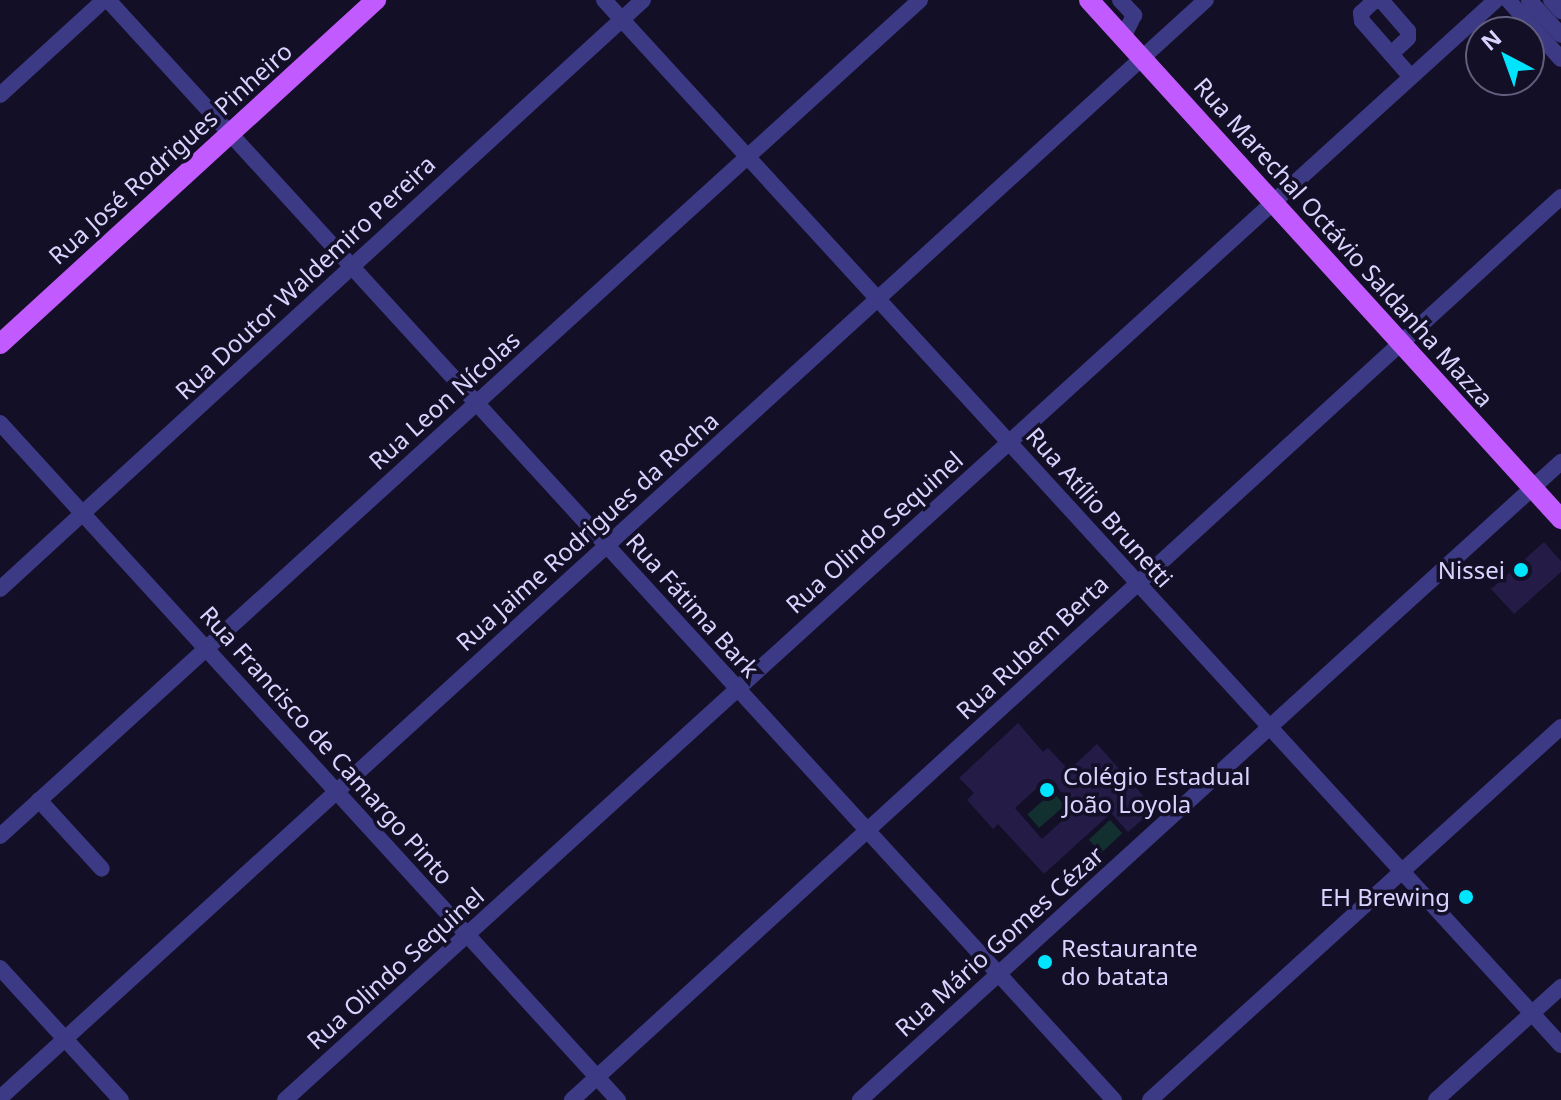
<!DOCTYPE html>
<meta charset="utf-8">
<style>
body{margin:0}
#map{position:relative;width:1561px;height:1100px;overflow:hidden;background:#130f26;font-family:"Noto Sans",sans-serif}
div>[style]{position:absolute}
.green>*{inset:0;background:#12302f;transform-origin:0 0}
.building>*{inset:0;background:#241b47}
.minor>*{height:16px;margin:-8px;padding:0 8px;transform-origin:8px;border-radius:8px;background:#3d3a85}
.major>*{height:20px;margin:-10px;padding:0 10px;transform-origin:10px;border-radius:10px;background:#c25bff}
.dots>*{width:22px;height:22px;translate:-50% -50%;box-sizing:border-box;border:4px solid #130f26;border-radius:50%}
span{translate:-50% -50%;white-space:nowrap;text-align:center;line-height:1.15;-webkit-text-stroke:7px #130f26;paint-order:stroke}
.street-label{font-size:24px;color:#d9d4ff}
.poi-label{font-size:24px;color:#d9d4ff}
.right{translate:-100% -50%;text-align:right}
.left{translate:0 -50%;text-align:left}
.north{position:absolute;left:1465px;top:16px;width:80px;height:80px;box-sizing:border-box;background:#130f26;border:2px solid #625e7d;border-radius:50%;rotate:319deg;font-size:22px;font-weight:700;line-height:32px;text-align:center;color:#d9d4ff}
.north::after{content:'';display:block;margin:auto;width:28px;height:36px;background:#00e5ff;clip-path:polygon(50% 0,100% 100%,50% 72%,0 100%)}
</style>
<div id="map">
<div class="green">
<i style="left:1053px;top:792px;width:18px;height:34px;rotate:49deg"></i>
<i style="left:1110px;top:820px;width:18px;height:29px;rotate:47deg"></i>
</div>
<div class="building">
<i style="clip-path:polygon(1544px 542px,1561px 561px,1561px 572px,1514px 614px,1491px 589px)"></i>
<i style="clip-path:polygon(evenodd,1018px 723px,1043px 752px,1048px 748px,1069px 770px,1097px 744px,1155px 809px,1128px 832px,1111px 813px,1044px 874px,998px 824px,993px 829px,967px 800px,974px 793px,959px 778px,1018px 723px,1048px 778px,1076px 808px,1042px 839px,1015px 808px,1048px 778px)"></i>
</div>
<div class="minor">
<i style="left:108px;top:0;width:1491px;rotate:47.56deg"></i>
<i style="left:604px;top:0;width:1417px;rotate:47.52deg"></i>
<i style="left:1120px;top:0;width:21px;rotate:47deg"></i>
<i style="left:1134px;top:15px;width:25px;rotate:116deg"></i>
<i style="left:1508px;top:0;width:79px;rotate:48.1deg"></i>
<i style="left:1529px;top:0;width:47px;rotate:47.6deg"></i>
<i style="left:1551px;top:0;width:15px;rotate:48deg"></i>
<i style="left:1391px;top:54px;width:23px;rotate:-43deg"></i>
<i style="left:1408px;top:38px;width:7px;rotate:-90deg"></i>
<i style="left:1408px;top:31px;width:40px;rotate:-131deg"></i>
<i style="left:1382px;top:1px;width:8px;rotate:180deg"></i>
<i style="left:1374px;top:1px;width:18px;rotate:137deg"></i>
<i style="left:1361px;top:13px;width:8px;rotate:83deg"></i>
<i style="left:1362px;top:21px;width:74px;rotate:48.8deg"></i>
<i style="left:0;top:95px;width:141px;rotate:-42.4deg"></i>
<i style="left:0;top:423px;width:917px;rotate:47.61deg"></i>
<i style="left:0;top:589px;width:872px;rotate:-42.49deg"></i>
<i style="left:39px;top:800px;width:93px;rotate:47.6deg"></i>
<i style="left:0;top:836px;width:1243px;rotate:-42.26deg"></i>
<i style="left:0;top:968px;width:179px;rotate:47.5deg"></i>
<i style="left:0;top:1098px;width:1631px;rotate:-42.32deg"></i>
<i style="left:285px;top:1100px;width:1636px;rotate:-42.25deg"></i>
<i style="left:572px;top:1100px;width:1339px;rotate:-42.4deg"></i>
<i style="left:860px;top:1100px;width:948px;rotate:-42.31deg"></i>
<i style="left:1150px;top:1100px;width:555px;rotate:-42.23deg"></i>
<i style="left:1436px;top:1100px;width:169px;rotate:-42.1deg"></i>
</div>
<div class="major">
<i style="left:1089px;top:0;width:702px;rotate:47.72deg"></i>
<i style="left:0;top:344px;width:510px;rotate:-42.46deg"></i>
</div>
<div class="dots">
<i style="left:1521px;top:570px;background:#00e5ff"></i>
<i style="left:1047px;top:790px;background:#00e5ff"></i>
<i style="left:1466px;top:897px;background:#00e5ff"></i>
<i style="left:1045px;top:962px;background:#00e5ff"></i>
</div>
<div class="street-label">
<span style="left:170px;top:153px;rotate:-42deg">Rua José Rodrigues Pinheiro</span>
<span style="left:1344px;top:242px;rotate:48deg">Rua Marechal Octávio Saldanha Mazza</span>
<span style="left:305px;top:277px;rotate:-43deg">Rua Doutor Waldemiro Pereira</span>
<span style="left:444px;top:400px;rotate:-42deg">Rua Leon Nícolas</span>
<span style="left:1100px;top:507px;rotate:48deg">Rua Atílio Brunetti</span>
<span style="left:587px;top:531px;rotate:-42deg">Rua Jaime Rodrigues da Rocha</span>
<span style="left:874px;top:532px;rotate:-42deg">Rua Olindo Sequinel</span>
<span style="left:693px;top:605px;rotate:48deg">Rua Fátima Bark</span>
<span style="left:1032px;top:647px;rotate:-43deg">Rua Rubem Berta</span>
<span style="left:327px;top:745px;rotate:48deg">Rua Francisco de Camargo Pinto</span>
<span style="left:999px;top:941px;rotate:-42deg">Rua Mário Gomes Cézar</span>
<span style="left:395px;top:968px;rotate:-42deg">Rua Olindo Sequinel</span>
</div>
<div class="poi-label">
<span class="right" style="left:1505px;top:570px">Nissei</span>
<span class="left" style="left:1063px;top:790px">Colégio Estadual<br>João Loyola</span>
<span class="right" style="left:1450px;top:897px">EH Brewing</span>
<span class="left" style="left:1061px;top:962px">Restaurante<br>do batata</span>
</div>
<div class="north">N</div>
</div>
